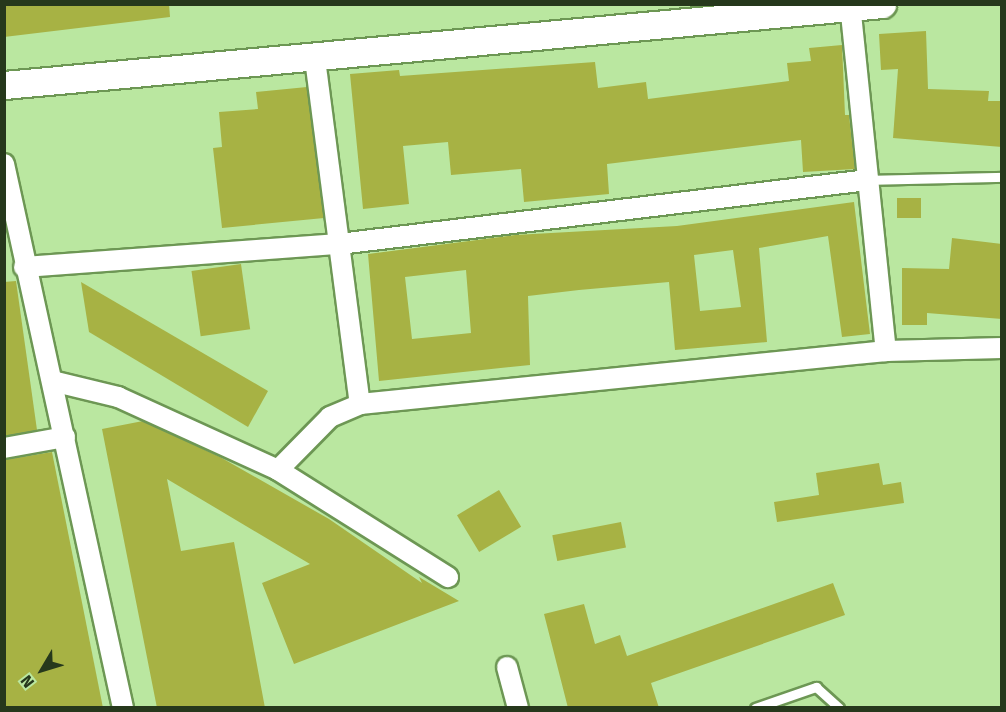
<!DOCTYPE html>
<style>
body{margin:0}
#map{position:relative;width:1006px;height:712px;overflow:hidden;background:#bae7a0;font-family:"Fira Sans",sans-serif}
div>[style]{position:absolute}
.building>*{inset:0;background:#a7b244;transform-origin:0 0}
.roads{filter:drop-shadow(2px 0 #6d9754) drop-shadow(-2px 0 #6d9754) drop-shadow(0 2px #6d9754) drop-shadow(0 -2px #6d9754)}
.lane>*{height:9px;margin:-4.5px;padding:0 4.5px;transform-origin:4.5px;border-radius:4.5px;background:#fff}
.street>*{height:20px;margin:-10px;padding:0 10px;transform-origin:10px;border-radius:10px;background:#fff}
.secondary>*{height:27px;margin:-13.5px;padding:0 13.5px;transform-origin:13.5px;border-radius:13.5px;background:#fff}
span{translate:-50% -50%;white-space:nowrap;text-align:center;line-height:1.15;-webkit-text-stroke:4.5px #bae7a0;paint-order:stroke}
.frame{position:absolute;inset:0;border:6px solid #26381c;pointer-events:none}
.north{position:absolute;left:12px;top:640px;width:60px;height:60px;-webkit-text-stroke:4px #bae7a0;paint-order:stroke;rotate:232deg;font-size:16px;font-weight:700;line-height:24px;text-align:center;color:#26381c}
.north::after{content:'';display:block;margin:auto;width:21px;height:27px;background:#26381c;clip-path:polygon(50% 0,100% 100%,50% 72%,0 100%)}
</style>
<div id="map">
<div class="building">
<i style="clip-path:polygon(4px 4px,169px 4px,170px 17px,4px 37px)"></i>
<i style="clip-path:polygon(926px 31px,928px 89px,989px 91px,988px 101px,1002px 101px,1002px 147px,893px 138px,898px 69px,881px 70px,879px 34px)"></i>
<i style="clip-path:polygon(842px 45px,845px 115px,849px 115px,855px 169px,803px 172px,801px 140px,607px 164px,609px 194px,524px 202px,521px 169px,451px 175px,448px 142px,403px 146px,409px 204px,363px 209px,350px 74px,399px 70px,400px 76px,595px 62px,598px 88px,646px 82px,648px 99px,789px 81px,787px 63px,811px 61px,809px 48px)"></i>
<i style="clip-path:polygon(307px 87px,324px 218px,222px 228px,213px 148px,222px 147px,219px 112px,258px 109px,256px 92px)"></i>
<i style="left:897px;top:198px;width:24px;height:20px"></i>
<i style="clip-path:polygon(evenodd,854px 202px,870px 334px,842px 337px,828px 236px,759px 248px,767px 342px,675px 350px,669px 282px,579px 290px,528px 296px,530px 365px,379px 381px,368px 254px,515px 235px,677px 226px,854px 202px,733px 250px,741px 307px,700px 311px,694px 255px,733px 250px,854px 202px,466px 270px,471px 333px,412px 339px,405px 277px,466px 270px)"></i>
<i style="clip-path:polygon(952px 238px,1002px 244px,1002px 319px,927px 313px,927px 325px,902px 325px,902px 268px,949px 269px)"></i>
<i style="left:241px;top:264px;width:66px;height:50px;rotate:82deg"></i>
<i style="clip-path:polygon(16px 281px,37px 430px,4px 436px,4px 282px)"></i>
<i style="clip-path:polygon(81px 282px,268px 391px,248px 427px,89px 332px)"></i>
<i style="clip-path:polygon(143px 421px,220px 457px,329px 519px,422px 583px,419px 577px,459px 601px,294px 664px,262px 583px,310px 564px,167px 479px,181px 551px,234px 542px,265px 708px,157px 708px,102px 429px)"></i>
<i style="clip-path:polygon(52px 452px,103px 708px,4px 708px,4px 460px)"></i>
<i style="clip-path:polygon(879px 463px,883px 485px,901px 482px,904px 503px,777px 522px,774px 502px,819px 495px,816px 473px)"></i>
<i style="left:499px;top:490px;width:43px;height:49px;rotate:59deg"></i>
<i style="left:621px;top:522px;width:26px;height:70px;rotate:79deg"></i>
<i style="clip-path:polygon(833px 583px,845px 615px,651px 683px,659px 708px,568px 708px,544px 614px,584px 604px,595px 644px,620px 635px,627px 656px)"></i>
</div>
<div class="roads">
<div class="lane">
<i style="left:868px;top:180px;width:134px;rotate:-1.3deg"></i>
<i style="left:755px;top:708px;width:65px;rotate:-19deg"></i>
<i style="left:816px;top:687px;width:31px;rotate:42deg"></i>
</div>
<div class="street">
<i style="left:850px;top:4px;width:349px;rotate:84.1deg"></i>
<i style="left:315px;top:59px;width:348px;rotate:82.6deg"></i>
<i style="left:4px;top:164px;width:557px;rotate:77.66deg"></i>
<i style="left:24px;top:267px;width:316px;rotate:-4.2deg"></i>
<i style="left:339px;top:244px;width:533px;rotate:-6.9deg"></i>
<i style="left:52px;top:381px;width:68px;rotate:13.6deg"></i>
<i style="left:118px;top:397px;width:176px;rotate:24.5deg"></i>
<i style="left:278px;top:470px;width:201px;rotate:32.2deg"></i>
<i style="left:4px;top:448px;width:62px;rotate:-10.2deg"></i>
<i style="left:278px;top:470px;width:74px;rotate:-45.5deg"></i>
<i style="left:330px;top:417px;width:33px;rotate:-23deg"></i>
<i style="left:360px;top:404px;width:529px;rotate:-5.75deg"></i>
<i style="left:886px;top:351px;width:116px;rotate:-1.5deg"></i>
<i style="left:507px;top:667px;width:42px;rotate:75deg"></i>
</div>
<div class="secondary">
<i style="left:4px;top:85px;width:882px;rotate:-5.27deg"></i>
</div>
</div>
<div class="frame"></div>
<div class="north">N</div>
</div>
